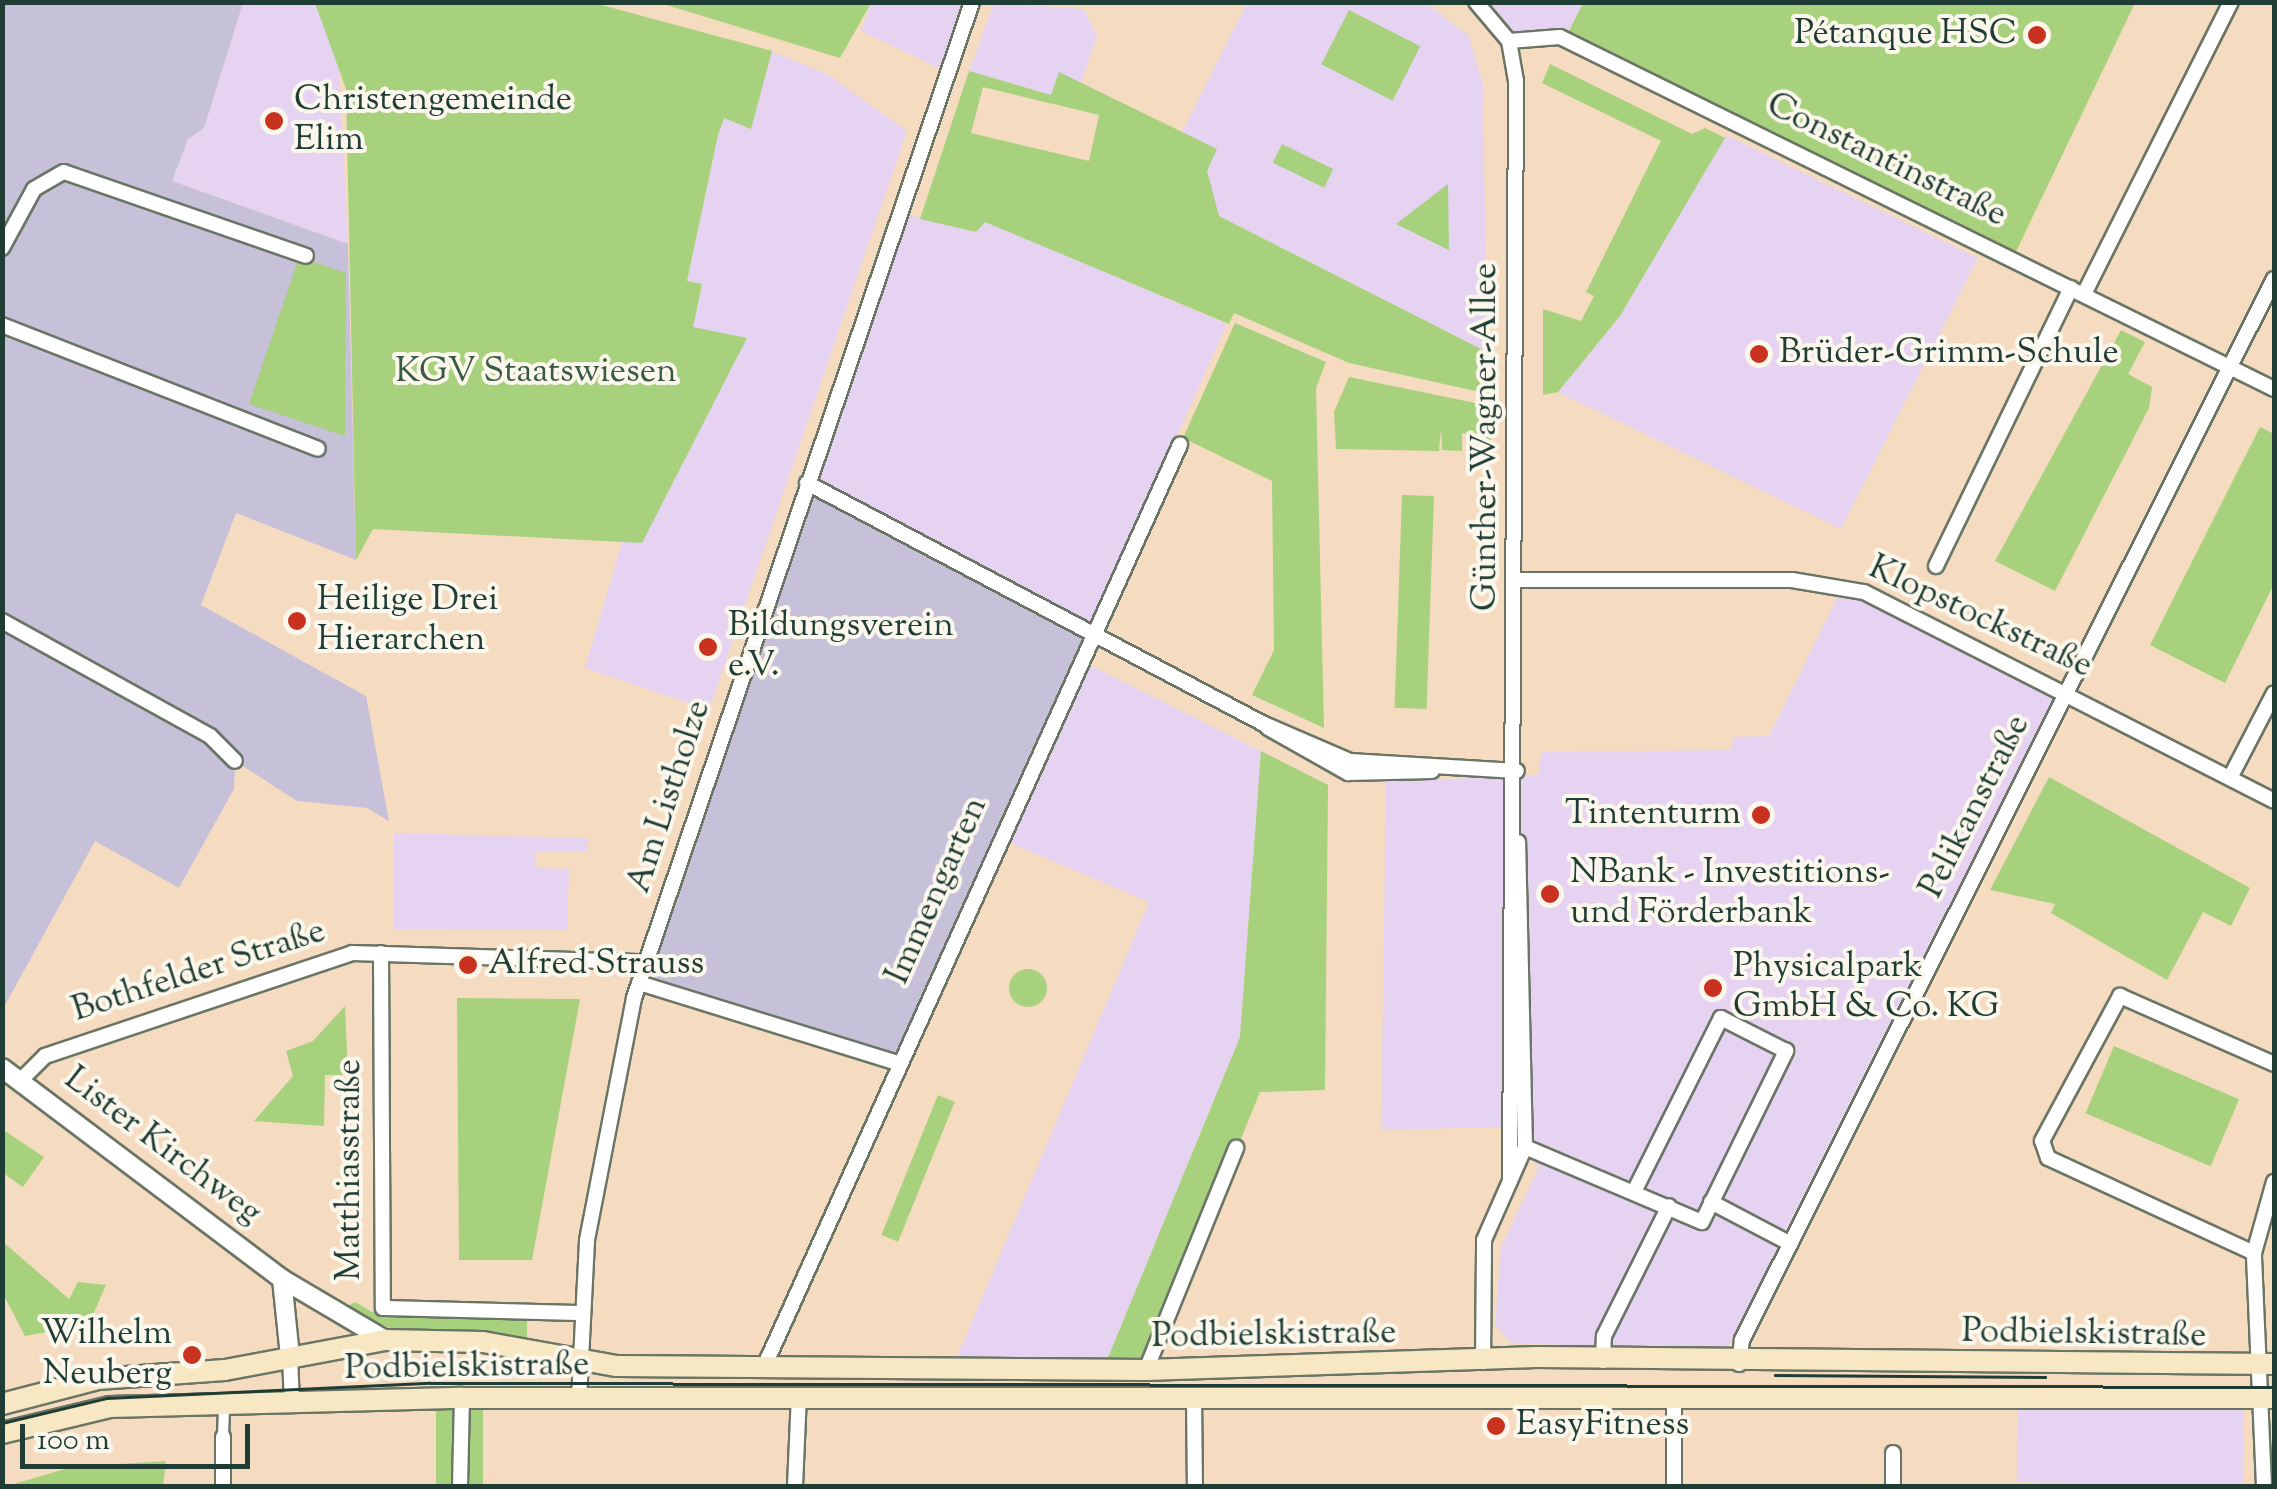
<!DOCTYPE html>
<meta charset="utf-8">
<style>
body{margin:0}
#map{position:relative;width:2277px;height:1489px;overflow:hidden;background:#f5dcc0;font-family:"Sorts Mill Goudy",serif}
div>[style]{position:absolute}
.built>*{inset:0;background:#e5d3f1;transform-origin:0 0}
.industrial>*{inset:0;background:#c7c0d9}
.green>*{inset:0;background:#a7d17d;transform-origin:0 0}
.round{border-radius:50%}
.roads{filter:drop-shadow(2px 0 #6a7565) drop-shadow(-2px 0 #6a7565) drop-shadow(0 2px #6a7565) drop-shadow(0 -2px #6a7565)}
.pedestrian>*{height:10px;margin:-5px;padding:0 5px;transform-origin:5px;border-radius:5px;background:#fff}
.minor>*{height:14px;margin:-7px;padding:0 7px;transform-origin:7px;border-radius:7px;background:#fff}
.tertiary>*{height:18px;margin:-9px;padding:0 9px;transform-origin:9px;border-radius:9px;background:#fff}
.secondary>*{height:20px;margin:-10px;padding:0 10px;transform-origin:10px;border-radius:10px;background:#f7e8c3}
.tram>*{height:2.5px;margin:-1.25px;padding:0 1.25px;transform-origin:1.25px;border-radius:1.25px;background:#1f3d34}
.dots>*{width:28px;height:28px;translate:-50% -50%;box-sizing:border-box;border:5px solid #fbf7ec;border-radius:50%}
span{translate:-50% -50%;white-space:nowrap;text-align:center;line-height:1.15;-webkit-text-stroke:8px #fbf7ec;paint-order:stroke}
.poi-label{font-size:35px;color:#1f3d34}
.right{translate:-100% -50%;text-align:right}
.left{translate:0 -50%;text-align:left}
.street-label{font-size:35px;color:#1f3d34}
.park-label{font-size:35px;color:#3a5b43}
.frame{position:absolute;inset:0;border:5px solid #1f3d34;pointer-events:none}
.scale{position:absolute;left:20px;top:1424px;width:230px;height:45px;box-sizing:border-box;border:5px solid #1f3d34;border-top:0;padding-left:12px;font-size:30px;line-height:35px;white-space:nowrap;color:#1f3d34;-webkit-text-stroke:8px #fbf7ec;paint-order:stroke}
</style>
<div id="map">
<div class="built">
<i style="clip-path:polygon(243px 3px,315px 3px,338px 50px,348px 244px,172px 181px,188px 138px,204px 128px)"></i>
<i style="clip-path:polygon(871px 3px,962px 3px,947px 72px,861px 31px)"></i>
<i style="clip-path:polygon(994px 3px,1084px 9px,1097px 36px,1081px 83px,1059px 73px,1052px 95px,969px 71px)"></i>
<i style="clip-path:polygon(1247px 3px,1426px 3px,1469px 36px,1483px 84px,1487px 352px,1219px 216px,1182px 132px)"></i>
<i style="clip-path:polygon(1476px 3px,1583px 3px,1565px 39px,1509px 41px)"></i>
<i style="clip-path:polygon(772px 51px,829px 75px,907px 131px,709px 710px,585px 668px,622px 542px,642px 542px,746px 339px,693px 327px,702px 285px,687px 282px,718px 135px,724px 118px,751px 128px)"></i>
<i style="clip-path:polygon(1726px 135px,1978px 258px,1841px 529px,1558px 392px,1620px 316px)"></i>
<i style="clip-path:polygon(901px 213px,976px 232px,985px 221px,1227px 324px,1089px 632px,807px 483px)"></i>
<i style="clip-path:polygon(1837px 598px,1866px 600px,2063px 692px,1726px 1351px,1512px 1343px,1495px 1325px,1501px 1247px,1539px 1167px,1499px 1127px,1381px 1130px,1386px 782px,1538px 775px,1542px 752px,1732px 750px,1733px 737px,1769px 736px)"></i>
<i style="clip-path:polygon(1082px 661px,1261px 751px,1240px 1037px,1103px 1370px,952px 1369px,1149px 902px,1001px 839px)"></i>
<i style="clip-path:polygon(394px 833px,588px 838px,588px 851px,535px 851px,535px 868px,569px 869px,567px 930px,394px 929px)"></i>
<i style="left:2244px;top:1408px;width:78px;height:226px;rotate:91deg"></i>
</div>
<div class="industrial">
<i style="clip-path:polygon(3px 3px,243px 3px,204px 128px,188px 139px,172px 181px,348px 244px,356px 560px,236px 513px,201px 605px,366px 696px,389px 821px,367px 808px,297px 801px,235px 761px,234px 789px,179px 888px,95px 841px,3px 1009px)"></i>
<i style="clip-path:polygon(807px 483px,1089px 632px,894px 1062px,639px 983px)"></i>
</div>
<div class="green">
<i style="clip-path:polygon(315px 3px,594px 3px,772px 51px,751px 129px,724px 118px,718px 135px,687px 281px,702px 284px,693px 327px,747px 338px,642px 543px,373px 529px,356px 560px,346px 89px)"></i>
<i style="clip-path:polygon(660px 3px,871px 3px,840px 58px)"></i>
<i style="clip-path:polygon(1583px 3px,2135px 3px,2013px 258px,1565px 39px)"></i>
<i style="left:1349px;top:10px;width:80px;height:61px;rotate:27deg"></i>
<i style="clip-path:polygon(1550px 64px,1692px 134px,1705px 128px,1725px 138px,1620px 316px,1558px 392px,1543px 395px,1543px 309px,1581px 321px,1594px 296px,1586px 292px,1661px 141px,1542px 83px)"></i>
<i style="clip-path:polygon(evenodd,969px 71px,1051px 95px,1059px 72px,1217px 149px,1207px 171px,1219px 216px,1487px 352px,1489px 394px,1349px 363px,1234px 313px,1229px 324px,985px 222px,976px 232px,920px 219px,969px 71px,983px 87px,1099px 115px,1089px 161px,971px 133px,983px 87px)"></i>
<i style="left:1282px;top:144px;width:57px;height:21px;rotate:26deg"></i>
<i style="clip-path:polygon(1448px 184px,1449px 250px,1396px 224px)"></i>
<i style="clip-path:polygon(299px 257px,346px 273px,345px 436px,249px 404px)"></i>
<i style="clip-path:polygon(1235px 323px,1326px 362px,1316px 388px,1324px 728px,1252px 695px,1274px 650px,1272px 481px,1183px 438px)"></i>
<i style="clip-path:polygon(2121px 330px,2145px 342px,2128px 374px,2152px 387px,2149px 408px,2055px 591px,1995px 561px)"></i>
<i style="clip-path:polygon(1349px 377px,1490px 406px,1491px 440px,1462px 433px,1462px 451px,1442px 450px,1441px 428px,1439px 451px,1336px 449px,1334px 412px)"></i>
<i style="clip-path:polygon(2260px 427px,2274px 434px,2274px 584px,2225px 683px,2150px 645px)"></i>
<i style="left:1402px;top:495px;width:32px;height:213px;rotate:2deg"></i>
<i style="clip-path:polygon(1261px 751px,1328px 785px,1325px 1090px,1260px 1092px,1151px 1360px,1105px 1365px,1240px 1037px)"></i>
<i style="clip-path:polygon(2049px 777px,2250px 888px,2231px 926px,2203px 912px,2167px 980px,2051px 913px,2055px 904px,1990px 890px)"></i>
<i class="round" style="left:1009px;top:969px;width:38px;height:38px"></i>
<i style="clip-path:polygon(457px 998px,580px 999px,532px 1260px,459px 1260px)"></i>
<i style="clip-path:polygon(345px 1006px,348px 1075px,325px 1075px,324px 1126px,254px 1121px,293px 1076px,286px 1051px,313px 1041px)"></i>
<i style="left:2114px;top:1046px;width:136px;height:73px;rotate:23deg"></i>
<i style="left:938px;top:1095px;width:18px;height:151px;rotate:22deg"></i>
<i style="clip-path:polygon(2px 1129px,44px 1157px,23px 1187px,3px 1173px)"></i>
<i style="clip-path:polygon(3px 1242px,69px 1299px,78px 1282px,106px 1285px,89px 1324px,25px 1336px,3px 1294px)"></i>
<i style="clip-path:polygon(355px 1302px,381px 1317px,527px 1318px,527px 1343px,390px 1328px,346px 1307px)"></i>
<i style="left:436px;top:1398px;width:47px;height:88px"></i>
<i style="clip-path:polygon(166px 1461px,163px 1486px,7px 1486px,72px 1467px)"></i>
</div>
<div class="roads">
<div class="pedestrian">
<i style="left:223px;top:1437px;width:31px;rotate:-88deg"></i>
</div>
<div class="minor">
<i style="left:1476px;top:2px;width:51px;rotate:49.8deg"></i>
<i style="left:1509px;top:41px;width:41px;rotate:80.1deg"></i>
<i style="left:1516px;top:81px;width:1100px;rotate:90.31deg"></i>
<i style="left:1509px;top:41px;width:51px;rotate:-4.5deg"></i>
<i style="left:1560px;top:37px;width:796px;rotate:26.24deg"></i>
<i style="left:2px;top:248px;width:67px;rotate:-61.5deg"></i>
<i style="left:34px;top:189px;width:34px;rotate:-30deg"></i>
<i style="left:64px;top:172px;width:256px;rotate:19.1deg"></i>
<i style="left:2084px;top:294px;width:327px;rotate:-63.3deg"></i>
<i style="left:2px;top:325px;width:339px;rotate:21.4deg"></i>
<i style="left:807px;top:483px;width:517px;rotate:27.81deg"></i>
<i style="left:1264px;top:724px;width:94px;rotate:23.3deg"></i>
<i style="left:1350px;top:761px;width:167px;rotate:3.4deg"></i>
<i style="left:1936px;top:566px;width:309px;rotate:-64.1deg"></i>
<i style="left:1516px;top:580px;width:276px"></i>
<i style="left:1792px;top:580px;width:73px;rotate:9.5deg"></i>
<i style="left:1864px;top:592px;width:460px;rotate:27deg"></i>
<i style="left:2px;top:621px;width:238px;rotate:28.9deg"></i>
<i style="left:210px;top:736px;width:35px;rotate:45deg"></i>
<i style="left:1268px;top:728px;width:92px;rotate:29.4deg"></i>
<i style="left:1348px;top:773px;width:84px;rotate:-1.4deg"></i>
<i style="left:2231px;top:776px;width:93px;rotate:-62.6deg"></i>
<i style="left:381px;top:953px;width:355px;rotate:89.7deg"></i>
<i style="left:383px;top:1308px;width:197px;rotate:1.5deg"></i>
<i style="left:639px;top:983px;width:267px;rotate:17.2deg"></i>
<i style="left:21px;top:1080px;width:34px;rotate:-45deg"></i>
<i style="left:45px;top:1056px;width:324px;rotate:-18.5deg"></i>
<i style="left:352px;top:953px;width:294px;rotate:1.8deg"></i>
<i style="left:1525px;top:1147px;width:192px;rotate:23deg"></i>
<i style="left:1702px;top:1222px;width:191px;rotate:-63.8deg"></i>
<i style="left:1786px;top:1051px;width:73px;rotate:-153.1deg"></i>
<i style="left:1721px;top:1018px;width:192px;rotate:116.6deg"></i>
<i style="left:1711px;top:1202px;width:90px;rotate:27.7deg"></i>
<i style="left:2254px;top:1253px;width:227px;rotate:-155.2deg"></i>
<i style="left:2048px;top:1158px;width:18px;rotate:-109deg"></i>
<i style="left:2042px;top:1141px;width:165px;rotate:-61.7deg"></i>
<i style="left:2120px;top:996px;width:168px;rotate:23.8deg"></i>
<i style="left:290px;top:1356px;width:48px;rotate:87.6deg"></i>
<i style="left:1603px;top:1361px;width:25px;rotate:-88deg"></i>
<i style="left:1604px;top:1336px;width:145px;rotate:-63.4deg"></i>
<i style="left:1483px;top:1362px;width:122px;rotate:-89.5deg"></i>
<i style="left:1484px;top:1240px;width:102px;rotate:-66.2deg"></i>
<i style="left:1525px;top:1147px;width:305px;rotate:-91.3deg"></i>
<i style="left:1739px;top:1364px;width:24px;rotate:-83deg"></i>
<i style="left:1742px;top:1340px;width:1187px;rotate:-63.37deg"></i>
<i style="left:764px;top:1367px;width:1012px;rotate:-65.72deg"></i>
<i style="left:1146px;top:1370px;width:240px;rotate:-67.9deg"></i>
<i style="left:1194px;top:1396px;width:90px;rotate:89.4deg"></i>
<i style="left:579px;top:1399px;width:159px;rotate:-87.1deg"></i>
<i style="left:587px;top:1240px;width:247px;rotate:-79deg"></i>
<i style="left:634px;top:998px;width:1052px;rotate:-71.25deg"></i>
<i style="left:1674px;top:1399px;width:87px;rotate:90deg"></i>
<i style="left:1893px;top:1453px;width:33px;rotate:90deg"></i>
<i style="left:223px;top:1486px;width:49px;rotate:-90deg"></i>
<i style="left:460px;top:1486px;width:88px;rotate:-88.7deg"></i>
<i style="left:795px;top:1486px;width:91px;rotate:-87.5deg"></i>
<i style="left:2264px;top:1486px;width:233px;rotate:-92.5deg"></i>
<i style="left:2254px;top:1253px;width:74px;rotate:-74.3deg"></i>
</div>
<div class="tertiary">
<i style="left:2px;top:1068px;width:351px;rotate:37deg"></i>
<i style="left:282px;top:1279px;width:120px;rotate:30.6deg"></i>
<i style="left:282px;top:1279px;width:77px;rotate:84.1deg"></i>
</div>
<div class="secondary">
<i style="left:2px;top:1404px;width:99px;rotate:-14.6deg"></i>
<i style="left:98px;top:1379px;width:127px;rotate:-4.1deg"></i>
<i style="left:225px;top:1370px;width:163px;rotate:-10.6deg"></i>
<i style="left:385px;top:1340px;width:98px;rotate:1.2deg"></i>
<i style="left:483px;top:1342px;width:136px;rotate:10.2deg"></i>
<i style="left:617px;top:1366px;width:529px;rotate:0.43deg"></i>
<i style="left:1146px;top:1370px;width:391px;rotate:-1.9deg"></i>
<i style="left:1537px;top:1357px;width:737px;rotate:0.54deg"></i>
<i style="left:2px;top:1433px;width:111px;rotate:-13.5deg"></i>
<i style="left:110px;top:1407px;width:352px;rotate:-1.5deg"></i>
<i style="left:462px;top:1398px;width:1812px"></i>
</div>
</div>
<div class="tram">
<i style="left:1775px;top:1375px;width:270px;rotate:0.4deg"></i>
<i style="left:2px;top:1423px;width:108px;rotate:-13.4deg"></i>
<i style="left:107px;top:1398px;width:323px;rotate:-2.7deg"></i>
<i style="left:430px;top:1383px;width:1844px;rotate:0.12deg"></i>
</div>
<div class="dots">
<i style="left:2037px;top:35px;background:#c8321e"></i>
<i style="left:274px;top:121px;background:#c8321e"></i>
<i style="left:1759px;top:354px;background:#c8321e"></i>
<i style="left:297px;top:621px;background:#c8321e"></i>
<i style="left:708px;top:647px;background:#c8321e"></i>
<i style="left:1761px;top:815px;background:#c8321e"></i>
<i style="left:1550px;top:894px;background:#c8321e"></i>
<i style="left:468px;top:965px;background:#c8321e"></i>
<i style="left:1713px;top:988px;background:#c8321e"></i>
<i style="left:192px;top:1355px;background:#c8321e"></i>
<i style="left:1496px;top:1426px;background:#c8321e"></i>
</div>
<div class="poi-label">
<span class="right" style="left:2017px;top:35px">Pétanque HSC</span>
<span class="left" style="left:294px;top:121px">Christengemeinde<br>Elim</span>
<span class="left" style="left:1779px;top:354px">Brüder-Grimm-Schule</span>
<span class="left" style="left:317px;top:621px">Heilige Drei<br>Hierarchen</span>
<span class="left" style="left:728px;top:647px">Bildungsverein<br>e.V.</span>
<span class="right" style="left:1741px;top:815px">Tintenturm</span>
<span class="left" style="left:1570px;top:894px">NBank - Investitions-<br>und Förderbank</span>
<span class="left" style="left:488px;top:965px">Alfred Strauss</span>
<span class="left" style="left:1733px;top:988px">Physicalpark<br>GmbH &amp; Co. KG</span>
<span class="right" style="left:172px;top:1355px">Wilhelm<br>Neuberg</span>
<span class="left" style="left:1516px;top:1426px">EasyFitness</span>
</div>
<div class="street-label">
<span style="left:1886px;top:161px;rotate:26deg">Constantinstraße</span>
<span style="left:1487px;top:437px;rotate:-90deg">Günther-Wagner-Allee</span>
<span style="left:1980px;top:618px;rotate:25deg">Klopstockstraße</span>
<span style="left:670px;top:797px;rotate:-72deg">Am Listholze</span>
<span style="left:1976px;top:807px;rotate:-63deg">Pelikanstraße</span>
<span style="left:938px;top:891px;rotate:-66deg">Immengarten</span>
<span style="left:199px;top:972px;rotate:-18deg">Bothfelder Straße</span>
<span style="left:162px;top:1147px;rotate:37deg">Lister Kirchweg</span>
<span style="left:351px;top:1170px;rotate:-90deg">Matthiasstraße</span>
<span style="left:2084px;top:1335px;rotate:1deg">Podbielskistraße</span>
<span style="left:1274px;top:1336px;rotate:-1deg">Podbielskistraße</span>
<span style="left:467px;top:1368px;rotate:-1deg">Podbielskistraße</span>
</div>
<div class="park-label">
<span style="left:536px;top:373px">KGV Staatswiesen</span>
</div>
<div class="frame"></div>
<div class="scale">100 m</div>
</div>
